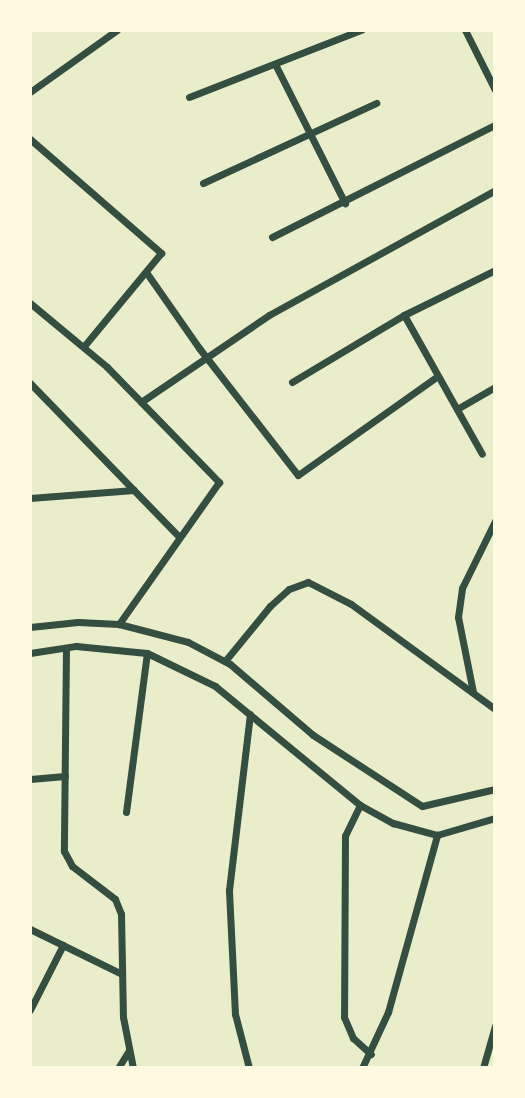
<!DOCTYPE html>
<style>
body{margin:0}
#map{position:relative;width:525px;height:1098px;overflow:hidden;background:#e9edc9;font-family:Commissioner,sans-serif}
div>[style]{position:absolute}
.minor>*{height:7px;margin:-3.5px;padding:0 3.5px;transform-origin:3.5px;border-radius:3.5px;background:#344e41}
span{translate:-50% -50%;white-space:nowrap;text-align:center;line-height:1.15;-webkit-text-stroke:5px #fefae0;paint-order:stroke}
.frame{position:absolute;inset:0;border:32px solid #fefae0;pointer-events:none}
</style>
<div id="map">
<div class="minor">
<i style="left:465px;top:30px;width:67px;rotate:63.4deg"></i>
<i style="left:275px;top:64px;width:156px;rotate:63.3deg"></i>
<i style="left:30px;top:92px;width:107px;rotate:-35.5deg"></i>
<i style="left:189px;top:97px;width:185px;rotate:-21.3deg"></i>
<i style="left:30px;top:139px;width:174px;rotate:41deg"></i>
<i style="left:161px;top:253px;width:121px;rotate:129.6deg"></i>
<i style="left:203px;top:183px;width:191px;rotate:-24.8deg"></i>
<i style="left:272px;top:237px;width:250px;rotate:-26.7deg"></i>
<i style="left:146px;top:272px;width:93px;rotate:55.1deg"></i>
<i style="left:199px;top:348px;width:161px;rotate:52.1deg"></i>
<i style="left:298px;top:475px;width:171px;rotate:-35.3deg"></i>
<i style="left:30px;top:303px;width:100px;rotate:39.7deg"></i>
<i style="left:107px;top:367px;width:161px;rotate:45.8deg"></i>
<i style="left:219px;top:482px;width:174px;rotate:125.2deg"></i>
<i style="left:404px;top:315px;width:159px;rotate:60.7deg"></i>
<i style="left:292px;top:382px;width:131px;rotate:-30.9deg"></i>
<i style="left:404px;top:315px;width:102px;rotate:-26.3deg"></i>
<i style="left:30px;top:383px;width:214px;rotate:45.9deg"></i>
<i style="left:141px;top:402px;width:155px;rotate:-34.2deg"></i>
<i style="left:269px;top:315px;width:258px;rotate:-28.9deg"></i>
<i style="left:457px;top:409px;width:44px;rotate:-30.1deg"></i>
<i style="left:30px;top:498px;width:104px;rotate:-4.4deg"></i>
<i style="left:30px;top:627px;width:48px;rotate:-5.9deg"></i>
<i style="left:78px;top:622px;width:41px;rotate:2.8deg"></i>
<i style="left:119px;top:624px;width:71px;rotate:14.6deg"></i>
<i style="left:188px;top:642px;width:47px;rotate:27.6deg"></i>
<i style="left:230px;top:664px;width:109px;rotate:40.5deg"></i>
<i style="left:313px;top:735px;width:130px;rotate:33.1deg"></i>
<i style="left:422px;top:806px;width:75px;rotate:-13.1deg"></i>
<i style="left:66px;top:648px;width:203px;rotate:90.6deg"></i>
<i style="left:64px;top:851px;width:17px;rotate:62deg"></i>
<i style="left:72px;top:866px;width:54px;rotate:37.5deg"></i>
<i style="left:115px;top:899px;width:16px;rotate:68deg"></i>
<i style="left:121px;top:914px;width:103px;rotate:88.9deg"></i>
<i style="left:123px;top:1017px;width:52px;rotate:78.9deg"></i>
<i style="left:30px;top:653px;width:47px;rotate:-8.7deg"></i>
<i style="left:76px;top:646px;width:71px;rotate:5.6deg"></i>
<i style="left:147px;top:653px;width:76px;rotate:25.9deg"></i>
<i style="left:215px;top:686px;width:188px;rotate:39.4deg"></i>
<i style="left:360px;top:805px;width:38px;rotate:29deg"></i>
<i style="left:393px;top:823px;width:46px;rotate:15.3deg"></i>
<i style="left:437px;top:835px;width:60px;rotate:-16.3deg"></i>
<i style="left:225px;top:661px;width:71px;rotate:-50.7deg"></i>
<i style="left:270px;top:606px;width:25px;rotate:-42deg"></i>
<i style="left:289px;top:589px;width:20px;rotate:-20deg"></i>
<i style="left:308px;top:582px;width:48px;rotate:27.1deg"></i>
<i style="left:351px;top:604px;width:178px;rotate:36.1deg"></i>
<i style="left:473px;top:692px;width:76px;rotate:-101.3deg"></i>
<i style="left:458px;top:617px;width:29px;rotate:-82deg"></i>
<i style="left:462px;top:588px;width:75px;rotate:-63.8deg"></i>
<i style="left:30px;top:779px;width:35px;rotate:-5deg"></i>
<i style="left:360px;top:805px;width:34px;rotate:116deg"></i>
<i style="left:345px;top:836px;width:181px;rotate:90.3deg"></i>
<i style="left:344px;top:1017px;width:23px;rotate:67deg"></i>
<i style="left:353px;top:1038px;width:24px;rotate:42deg"></i>
<i style="left:126px;top:812px;width:160px;rotate:-82.5deg"></i>
<i style="left:30px;top:929px;width:102px;rotate:26.1deg"></i>
<i style="left:30px;top:1010px;width:73px;rotate:-63.1deg"></i>
<i style="left:118px;top:1068px;width:19px;rotate:-58deg"></i>
<i style="left:249px;top:1068px;width:56px;rotate:-104.5deg"></i>
<i style="left:235px;top:1014px;width:124px;rotate:-92.8deg"></i>
<i style="left:229px;top:890px;width:177px;rotate:-83.2deg"></i>
<i style="left:362px;top:1068px;width:62px;rotate:-65.1deg"></i>
<i style="left:388px;top:1012px;width:184px;rotate:-74.5deg"></i>
<i style="left:483px;top:1068px;width:44px;rotate:-74.1deg"></i>
</div>
<div class="frame"></div>
</div>
